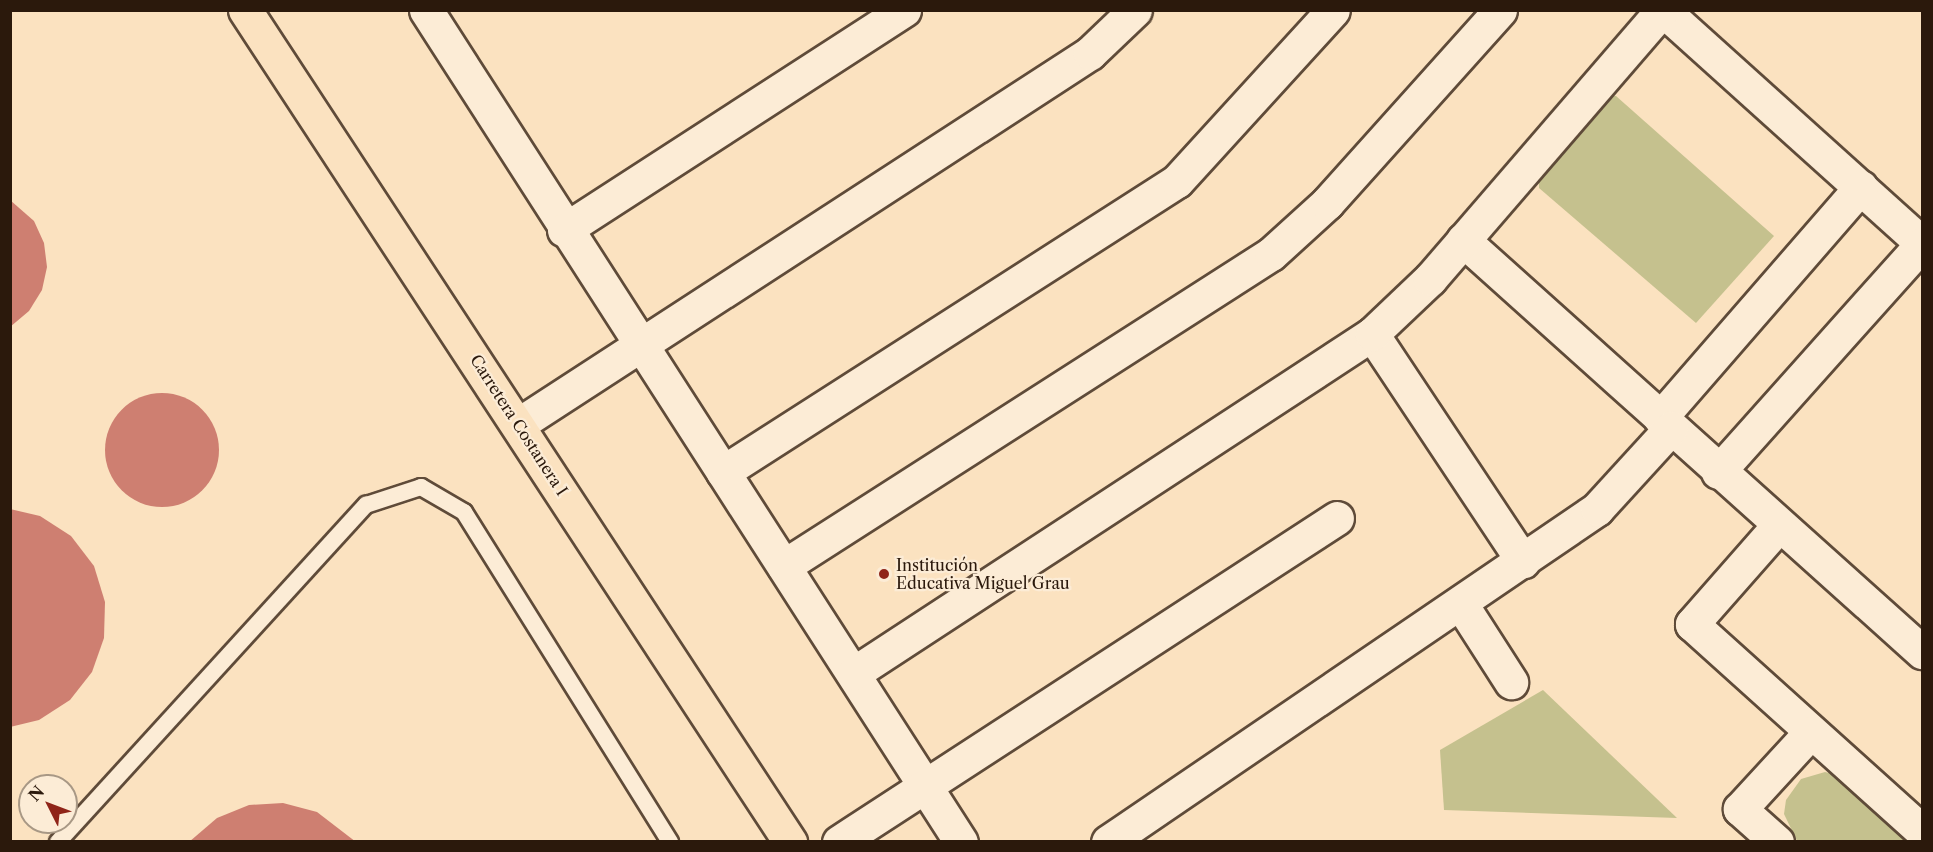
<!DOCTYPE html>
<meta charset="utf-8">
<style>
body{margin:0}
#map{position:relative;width:1933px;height:852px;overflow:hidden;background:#fbe2c0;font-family:"Libre Caslon Text",serif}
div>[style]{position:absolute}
.green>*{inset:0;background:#c5c18e}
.building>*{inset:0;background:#ce7f71}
.round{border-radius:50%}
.roads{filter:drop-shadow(2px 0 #5f4b39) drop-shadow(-2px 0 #5f4b39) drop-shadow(0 2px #5f4b39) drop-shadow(0 -2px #5f4b39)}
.lane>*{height:16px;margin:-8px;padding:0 8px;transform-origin:8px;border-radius:8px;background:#fcecd6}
.street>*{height:33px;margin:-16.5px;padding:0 16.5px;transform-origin:16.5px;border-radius:16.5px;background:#fcecd6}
.primary>*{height:33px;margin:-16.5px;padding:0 16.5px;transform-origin:16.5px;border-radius:16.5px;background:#fbe2c0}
.dots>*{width:16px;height:16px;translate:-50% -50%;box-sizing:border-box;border:3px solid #fcecd6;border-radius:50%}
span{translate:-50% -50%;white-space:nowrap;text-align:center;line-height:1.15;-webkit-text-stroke:4.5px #fcecd6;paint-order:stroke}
.street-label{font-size:16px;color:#2b190c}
.poi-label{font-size:16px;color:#2b190c}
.left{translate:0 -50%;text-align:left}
.frame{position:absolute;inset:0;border:12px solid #2b190c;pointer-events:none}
.north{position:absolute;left:18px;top:774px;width:60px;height:60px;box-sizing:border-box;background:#fcecd6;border:2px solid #a89885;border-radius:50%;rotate:312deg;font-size:16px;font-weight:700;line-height:24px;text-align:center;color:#2b190c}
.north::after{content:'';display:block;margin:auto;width:21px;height:27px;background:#8f2418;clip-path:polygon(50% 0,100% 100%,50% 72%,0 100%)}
</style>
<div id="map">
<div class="green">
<i style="clip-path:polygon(1602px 95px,1616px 96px,1774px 236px,1696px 323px,1539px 188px,1539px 167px)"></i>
<i style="clip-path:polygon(1543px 690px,1677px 818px,1444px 810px,1440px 750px)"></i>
<i style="clip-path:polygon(1825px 772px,1840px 776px,1916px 841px,1797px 841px,1784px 814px,1786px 800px,1801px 779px)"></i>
</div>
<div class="building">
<i style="clip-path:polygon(10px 200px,34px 221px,44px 243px,47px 267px,42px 290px,29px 311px,10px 327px)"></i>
<i class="round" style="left:105px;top:393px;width:114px;height:114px"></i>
<i style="clip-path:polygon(10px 509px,40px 516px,71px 536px,94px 566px,105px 602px,104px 638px,92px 672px,70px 700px,39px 720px,10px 727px)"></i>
<i style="clip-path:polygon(283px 803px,317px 812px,356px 842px,189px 842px,217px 818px,249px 805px)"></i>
</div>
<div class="roads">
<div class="lane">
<i style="left:58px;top:842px;width:457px;rotate:-47.6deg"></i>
<i style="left:366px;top:505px;width:58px;rotate:-18.1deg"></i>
<i style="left:421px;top:487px;width:50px;rotate:30.2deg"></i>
<i style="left:464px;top:512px;width:389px;rotate:58deg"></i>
</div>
<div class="street">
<i style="left:426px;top:10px;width:989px;rotate:57.26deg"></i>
<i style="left:1663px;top:10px;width:348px;rotate:42deg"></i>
<i style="left:564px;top:230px;width:405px;rotate:-32.9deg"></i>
<i style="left:1463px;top:240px;width:617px;rotate:41.91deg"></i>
<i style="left:1372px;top:334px;width:273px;rotate:56.4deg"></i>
<i style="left:1660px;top:418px;width:306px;rotate:-49deg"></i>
<i style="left:519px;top:424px;width:681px;rotate:-33.01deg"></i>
<i style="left:1090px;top:53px;width:62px;rotate:-43.7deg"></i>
<i style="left:723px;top:472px;width:539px;rotate:-32.66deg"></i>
<i style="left:1177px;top:181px;width:231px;rotate:-47.6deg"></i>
<i style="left:1718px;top:472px;width:306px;rotate:-48.2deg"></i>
<i style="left:1779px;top:525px;width:132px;rotate:131.3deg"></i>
<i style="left:1692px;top:624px;width:309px;rotate:42deg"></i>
<i style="left:784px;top:566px;width:578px;rotate:-32.65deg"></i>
<i style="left:1271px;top:254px;width:76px;rotate:-42.3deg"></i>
<i style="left:1327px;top:203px;width:259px;rotate:-48.1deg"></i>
<i style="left:1461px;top:604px;width:93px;rotate:57.3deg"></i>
<i style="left:854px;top:673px;width:619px;rotate:-33.2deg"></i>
<i style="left:1372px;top:334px;width:80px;rotate:-43.5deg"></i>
<i style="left:1430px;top:279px;width:355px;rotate:-49.2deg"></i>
<i style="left:839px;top:842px;width:594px;rotate:-33.05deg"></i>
<i style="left:1108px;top:842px;width:592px;rotate:-34.25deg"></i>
<i style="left:1597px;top:509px;width:110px;rotate:-47.6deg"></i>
<i style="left:1777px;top:842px;width:50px;rotate:-138.3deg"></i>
<i style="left:1740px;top:809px;width:103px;rotate:-47.4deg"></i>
</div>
<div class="primary">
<i style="left:245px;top:10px;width:995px;rotate:56.77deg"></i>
</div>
</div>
<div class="dots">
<i style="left:884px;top:574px;background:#8f2418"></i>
</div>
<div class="street-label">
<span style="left:519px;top:425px;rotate:57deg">Carretera Costanera I</span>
</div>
<div class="poi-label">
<span class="left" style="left:896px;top:574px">Institución<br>Educativa Miguel Grau</span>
</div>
<div class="frame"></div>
<div class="north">N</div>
</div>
